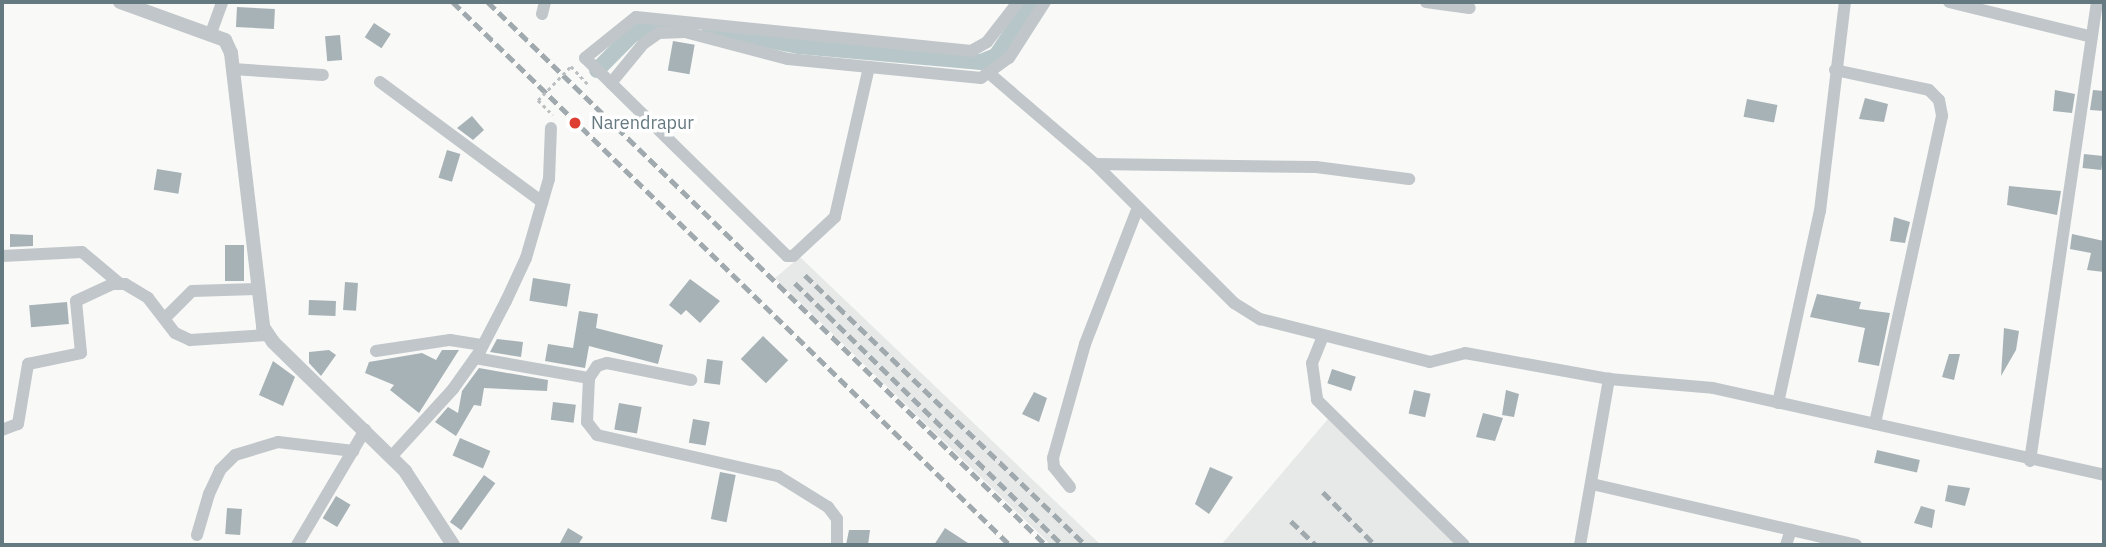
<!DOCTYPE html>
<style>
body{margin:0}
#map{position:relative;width:2106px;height:547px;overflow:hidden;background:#f9f9f7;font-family:"IBM Plex Sans",sans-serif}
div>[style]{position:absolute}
.built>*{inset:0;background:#e7e9e8}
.canal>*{height:16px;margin:-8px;padding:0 8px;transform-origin:8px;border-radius:8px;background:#b7c6c8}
.building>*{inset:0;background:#a7b2b6;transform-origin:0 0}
.path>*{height:2.5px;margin-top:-1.25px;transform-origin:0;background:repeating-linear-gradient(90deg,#bbbfc1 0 3.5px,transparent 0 7px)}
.minor>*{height:12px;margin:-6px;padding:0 6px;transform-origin:6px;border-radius:6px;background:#c0c6c9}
.tertiary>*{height:14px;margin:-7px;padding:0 7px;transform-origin:7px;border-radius:7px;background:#c0c6c9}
.rail>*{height:4.5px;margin-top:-2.25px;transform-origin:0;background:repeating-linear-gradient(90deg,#a0a9ad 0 10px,transparent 0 15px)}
.path-bridge>*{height:2.5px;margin-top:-1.25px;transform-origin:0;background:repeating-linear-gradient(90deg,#bbbfc1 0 3.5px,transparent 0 7px)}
.dots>*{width:19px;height:19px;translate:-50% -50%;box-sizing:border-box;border:4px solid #fff;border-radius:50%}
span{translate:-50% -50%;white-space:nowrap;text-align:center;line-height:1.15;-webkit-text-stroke:7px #fff;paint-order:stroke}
.poi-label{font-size:18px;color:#657981}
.left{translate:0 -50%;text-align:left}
.frame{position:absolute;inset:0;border:4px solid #657981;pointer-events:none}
</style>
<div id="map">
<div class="built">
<i style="clip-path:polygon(800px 257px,1101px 545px,1051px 545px,775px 278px)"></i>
<i style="clip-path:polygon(1328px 419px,1456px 545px,1221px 545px)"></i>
</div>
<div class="canal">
<i style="left:710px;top:29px;width:91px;rotate:10.8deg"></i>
<i style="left:799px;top:46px;width:183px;rotate:5deg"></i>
<i style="left:981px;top:62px;width:16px;rotate:-22deg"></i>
<i style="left:996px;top:56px;width:65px;rotate:-56.3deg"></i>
<i style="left:597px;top:70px;width:51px;rotate:-45deg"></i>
<i style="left:633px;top:34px;width:17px;rotate:-24deg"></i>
<i style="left:649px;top:27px;width:29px;rotate:-4deg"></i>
</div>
<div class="building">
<i style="left:237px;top:7px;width:38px;height:20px;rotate:3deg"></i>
<i style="left:374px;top:23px;width:20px;height:17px;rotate:33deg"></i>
<i style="left:340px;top:35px;width:25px;height:15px;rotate:85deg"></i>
<i style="left:673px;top:41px;width:22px;height:30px;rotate:10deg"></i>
<i style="clip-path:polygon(2055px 90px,2075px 94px,2072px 113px,2053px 111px)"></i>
<i style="clip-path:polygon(2093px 90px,2104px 91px,2104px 111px,2090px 110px)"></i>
<i style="clip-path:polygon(1865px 98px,1888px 104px,1884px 122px,1859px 119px)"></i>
<i style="left:1747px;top:99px;width:31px;height:18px;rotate:11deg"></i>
<i style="clip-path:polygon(472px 116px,484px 130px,473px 140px,457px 128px)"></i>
<i style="left:447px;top:150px;width:14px;height:29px;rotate:17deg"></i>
<i style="left:2084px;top:154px;width:19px;height:14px;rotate:6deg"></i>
<i style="left:157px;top:169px;width:25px;height:21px;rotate:9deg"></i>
<i style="clip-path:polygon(2009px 186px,2061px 191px,2057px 215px,2007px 205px)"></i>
<i style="clip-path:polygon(1894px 217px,1910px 222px,1905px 243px,1890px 241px)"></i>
<i style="clip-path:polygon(10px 234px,33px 235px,33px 246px,10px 247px)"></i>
<i style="clip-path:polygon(2072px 234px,2104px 241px,2104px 272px,2087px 270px,2091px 253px,2070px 249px)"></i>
<i style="left:225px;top:245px;width:19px;height:36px"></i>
<i style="left:533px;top:278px;width:38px;height:23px;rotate:9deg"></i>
<i style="clip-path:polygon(690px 279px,720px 301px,700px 323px,686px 310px,681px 315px,669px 305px)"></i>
<i style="left:345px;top:282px;width:13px;height:28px;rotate:4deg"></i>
<i style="clip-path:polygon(1817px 294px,1861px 302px,1859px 309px,1890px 313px,1879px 366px,1858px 362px,1865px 328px,1810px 317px)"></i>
<i style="left:309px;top:300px;width:27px;height:15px;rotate:2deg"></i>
<i style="left:67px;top:302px;width:22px;height:38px;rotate:85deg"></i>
<i style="clip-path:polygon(579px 311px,598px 314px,596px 328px,663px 345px,658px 364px,589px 346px,585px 368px,545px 361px,548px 344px,573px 348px)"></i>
<i style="clip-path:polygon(2004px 328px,2019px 331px,2016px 350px,2001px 376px)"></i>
<i style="left:763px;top:336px;width:35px;height:32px;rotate:44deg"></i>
<i style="clip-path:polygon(497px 339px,523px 342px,521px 357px,490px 352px)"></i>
<i style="clip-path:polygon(329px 350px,336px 355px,321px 376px,309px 363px,309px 352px)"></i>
<i style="clip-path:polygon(442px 350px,459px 350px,419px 413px,390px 390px,394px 385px,365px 373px,369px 362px,422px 353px,436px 360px)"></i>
<i style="clip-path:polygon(1949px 354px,1960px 354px,1954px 380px,1942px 377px)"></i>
<i style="left:707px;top:359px;width:16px;height:24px;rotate:7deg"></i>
<i style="clip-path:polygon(273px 361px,295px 377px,283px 406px,259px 395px)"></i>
<i style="clip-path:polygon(479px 368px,548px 380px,547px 391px,484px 388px,481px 406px,474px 405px,456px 436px,435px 422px,448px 407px,458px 413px,462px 391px)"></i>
<i style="left:1332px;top:369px;width:25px;height:15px;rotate:18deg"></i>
<i style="left:1414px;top:390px;width:17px;height:24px;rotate:13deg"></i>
<i style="clip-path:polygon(1506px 390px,1519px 394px,1514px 417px,1502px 415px)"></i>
<i style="clip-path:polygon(1034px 392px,1047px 398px,1039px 422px,1022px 414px)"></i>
<i style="left:553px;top:402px;width:23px;height:18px;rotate:7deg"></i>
<i style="left:619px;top:403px;width:23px;height:27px;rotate:10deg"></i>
<i style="clip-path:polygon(1483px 413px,1503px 418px,1495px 441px,1476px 437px)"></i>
<i style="left:693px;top:419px;width:17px;height:24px;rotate:10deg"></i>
<i style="left:460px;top:438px;width:33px;height:19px;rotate:23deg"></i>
<i style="left:1877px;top:450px;width:44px;height:13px;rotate:13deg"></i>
<i style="clip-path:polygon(1210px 467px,1233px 477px,1209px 514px,1195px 504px)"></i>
<i style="left:720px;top:472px;width:16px;height:48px;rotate:11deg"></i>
<i style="left:484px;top:475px;width:14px;height:58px;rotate:36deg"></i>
<i style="clip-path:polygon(1948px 485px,1970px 488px,1965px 506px,1945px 501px)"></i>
<i style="left:336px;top:496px;width:17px;height:26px;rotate:31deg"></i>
<i style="clip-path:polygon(1921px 506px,1935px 510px,1932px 528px,1914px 523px)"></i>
<i style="left:227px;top:508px;width:15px;height:26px;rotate:4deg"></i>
<i style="clip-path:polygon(568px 528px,583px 537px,578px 545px,559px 545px)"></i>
<i style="clip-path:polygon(945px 528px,971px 545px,934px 545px)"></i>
<i style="clip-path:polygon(849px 530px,870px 530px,868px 545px,846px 545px)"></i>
</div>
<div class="path">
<i style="left:571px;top:66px;width:26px;rotate:47deg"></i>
<i style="left:538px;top:100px;width:21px;rotate:45deg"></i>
</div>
<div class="minor">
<i style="left:1426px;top:2px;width:44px;rotate:7.8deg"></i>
<i style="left:1949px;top:2px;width:144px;rotate:13.7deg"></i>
<i style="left:542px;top:14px;width:12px;rotate:-76deg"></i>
<i style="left:211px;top:33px;width:33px;rotate:-70deg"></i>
<i style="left:869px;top:67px;width:154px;rotate:102.8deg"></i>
<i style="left:835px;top:217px;width:57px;rotate:137.1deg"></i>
<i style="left:793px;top:256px;width:6px;rotate:180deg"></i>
<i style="left:787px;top:256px;width:247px;rotate:-135.5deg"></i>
<i style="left:611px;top:83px;width:50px;rotate:-50.6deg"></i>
<i style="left:643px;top:44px;width:19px;rotate:-35deg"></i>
<i style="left:659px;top:33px;width:26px;rotate:-2deg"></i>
<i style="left:685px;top:32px;width:106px;rotate:14.7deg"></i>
<i style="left:788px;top:59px;width:194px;rotate:5.6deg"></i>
<i style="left:981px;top:78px;width:34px;rotate:-36deg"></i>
<i style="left:1009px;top:58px;width:67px;rotate:-57.3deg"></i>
<i style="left:232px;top:69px;width:91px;rotate:3.8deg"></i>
<i style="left:1835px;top:70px;width:96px;rotate:12deg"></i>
<i style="left:1929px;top:90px;width:14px;rotate:45deg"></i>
<i style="left:1939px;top:100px;width:16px;rotate:79deg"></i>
<i style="left:1942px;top:116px;width:315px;rotate:102.3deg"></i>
<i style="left:990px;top:74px;width:138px;rotate:40.6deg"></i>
<i style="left:1095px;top:164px;width:197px;rotate:45deg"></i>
<i style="left:1234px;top:303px;width:31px;rotate:32deg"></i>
<i style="left:1260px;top:319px;width:175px;rotate:14.2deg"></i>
<i style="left:1430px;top:362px;width:36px;rotate:-14deg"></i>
<i style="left:1465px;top:353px;width:146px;rotate:10.2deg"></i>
<i style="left:1609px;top:379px;width:104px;rotate:4.9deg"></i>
<i style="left:1713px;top:388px;width:401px;rotate:12.5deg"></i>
<i style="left:380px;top:82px;width:202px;rotate:36.5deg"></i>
<i style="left:611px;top:83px;width:36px;rotate:-136deg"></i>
<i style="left:585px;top:58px;width:65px;rotate:-38.8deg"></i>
<i style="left:636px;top:17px;width:337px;rotate:5.8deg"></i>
<i style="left:971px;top:51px;width:18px;rotate:-29deg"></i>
<i style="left:987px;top:42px;width:51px;rotate:-52.2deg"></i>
<i style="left:1095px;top:164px;width:221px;rotate:0.8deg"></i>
<i style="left:1316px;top:167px;width:94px;rotate:7.4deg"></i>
<i style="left:2px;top:256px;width:80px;rotate:-2.9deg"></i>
<i style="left:82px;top:252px;width:48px;rotate:40deg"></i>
<i style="left:165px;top:318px;width:38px;rotate:-45deg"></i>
<i style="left:192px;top:291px;width:65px;rotate:-1.8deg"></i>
<i style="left:1323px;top:336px;width:29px;rotate:112deg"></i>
<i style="left:1312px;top:363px;width:37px;rotate:82deg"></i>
<i style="left:1317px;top:400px;width:206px;rotate:44.6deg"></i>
<i style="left:376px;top:351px;width:75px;rotate:-8.5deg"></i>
<i style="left:450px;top:340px;width:33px;rotate:9deg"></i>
<i style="left:475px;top:358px;width:116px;rotate:10deg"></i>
<i style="left:589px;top:378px;width:44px;rotate:92.6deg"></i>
<i style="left:587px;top:422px;width:16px;rotate:52deg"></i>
<i style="left:597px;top:435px;width:186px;rotate:12.8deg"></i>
<i style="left:778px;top:476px;width:59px;rotate:31.8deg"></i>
<i style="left:828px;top:507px;width:15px;rotate:53deg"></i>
<i style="left:837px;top:519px;width:26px;rotate:90deg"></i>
<i style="left:589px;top:378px;width:14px;rotate:-56deg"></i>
<i style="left:597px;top:366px;width:10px;rotate:-17deg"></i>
<i style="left:607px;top:363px;width:86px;rotate:11.4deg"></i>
<i style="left:1778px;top:403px;width:197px;rotate:-77.7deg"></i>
<i style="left:1820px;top:211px;width:210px;rotate:-83.2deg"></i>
<i style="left:2px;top:430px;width:17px;rotate:-21deg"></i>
<i style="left:18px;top:424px;width:61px;rotate:-80.5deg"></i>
<i style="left:28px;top:364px;width:54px;rotate:-11.7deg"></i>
<i style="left:81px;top:353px;width:52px;rotate:-95.5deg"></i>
<i style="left:76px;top:301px;width:40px;rotate:-25deg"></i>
<i style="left:112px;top:284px;width:13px"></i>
<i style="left:125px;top:284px;width:27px;rotate:31deg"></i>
<i style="left:148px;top:298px;width:44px;rotate:52.4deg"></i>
<i style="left:175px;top:333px;width:17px;rotate:25deg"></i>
<i style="left:190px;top:340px;width:78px;rotate:-3.7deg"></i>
<i style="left:391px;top:457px;width:92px;rotate:-47.6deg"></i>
<i style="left:453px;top:389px;width:47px;rotate:-54.6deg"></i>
<i style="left:480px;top:351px;width:56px;rotate:-62.5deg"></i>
<i style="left:506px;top:301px;width:47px;rotate:-65.1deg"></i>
<i style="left:526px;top:258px;width:82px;rotate:-73.8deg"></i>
<i style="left:549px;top:179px;width:51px;rotate:-87.8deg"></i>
<i style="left:2030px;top:461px;width:464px;rotate:-81.7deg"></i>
<i style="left:1592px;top:484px;width:271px;rotate:13deg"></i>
<i style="left:1070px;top:487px;width:26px;rotate:-129deg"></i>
<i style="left:1054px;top:467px;width:9px;rotate:-96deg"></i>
<i style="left:1053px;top:458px;width:118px;rotate:-74.3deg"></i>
<i style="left:1085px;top:344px;width:144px;rotate:-68.8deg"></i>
<i style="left:197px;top:535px;width:43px;rotate:-73.7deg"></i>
<i style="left:209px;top:494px;width:26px;rotate:-65deg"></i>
<i style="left:220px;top:470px;width:21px;rotate:-45deg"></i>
<i style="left:235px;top:455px;width:45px;rotate:-16.8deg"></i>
<i style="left:278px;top:442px;width:76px;rotate:6.8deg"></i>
<i style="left:297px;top:545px;width:134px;rotate:-59.4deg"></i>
<i style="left:1580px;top:545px;width:169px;rotate:-80.1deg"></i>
<i style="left:1786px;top:545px;width:16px;rotate:-72deg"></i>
</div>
<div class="tertiary">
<i style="left:120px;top:2px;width:112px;rotate:19.9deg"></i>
<i style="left:225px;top:40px;width:14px;rotate:65deg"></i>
<i style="left:231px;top:53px;width:276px;rotate:83.3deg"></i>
<i style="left:263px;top:327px;width:18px;rotate:56deg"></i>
<i style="left:273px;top:342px;width:185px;rotate:44.3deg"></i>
<i style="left:405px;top:471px;width:88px;rotate:57deg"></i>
</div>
<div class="rail">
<i style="left:453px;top:2px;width:778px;rotate:44.27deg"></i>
<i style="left:488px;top:2px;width:779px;rotate:44.22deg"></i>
<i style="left:805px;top:275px;width:390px;rotate:43.9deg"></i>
<i style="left:795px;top:283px;width:375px;rotate:44.4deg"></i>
<i style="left:1323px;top:492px;width:74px;rotate:45.5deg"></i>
<i style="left:1291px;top:521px;width:35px;rotate:44deg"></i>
</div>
<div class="path-bridge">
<i style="left:538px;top:100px;width:47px;rotate:-45.9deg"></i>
</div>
<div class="dots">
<i style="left:575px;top:123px;background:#de3e31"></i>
</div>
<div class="poi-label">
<span class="left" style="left:591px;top:123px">Narendrapur</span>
</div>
<div class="frame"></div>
</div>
